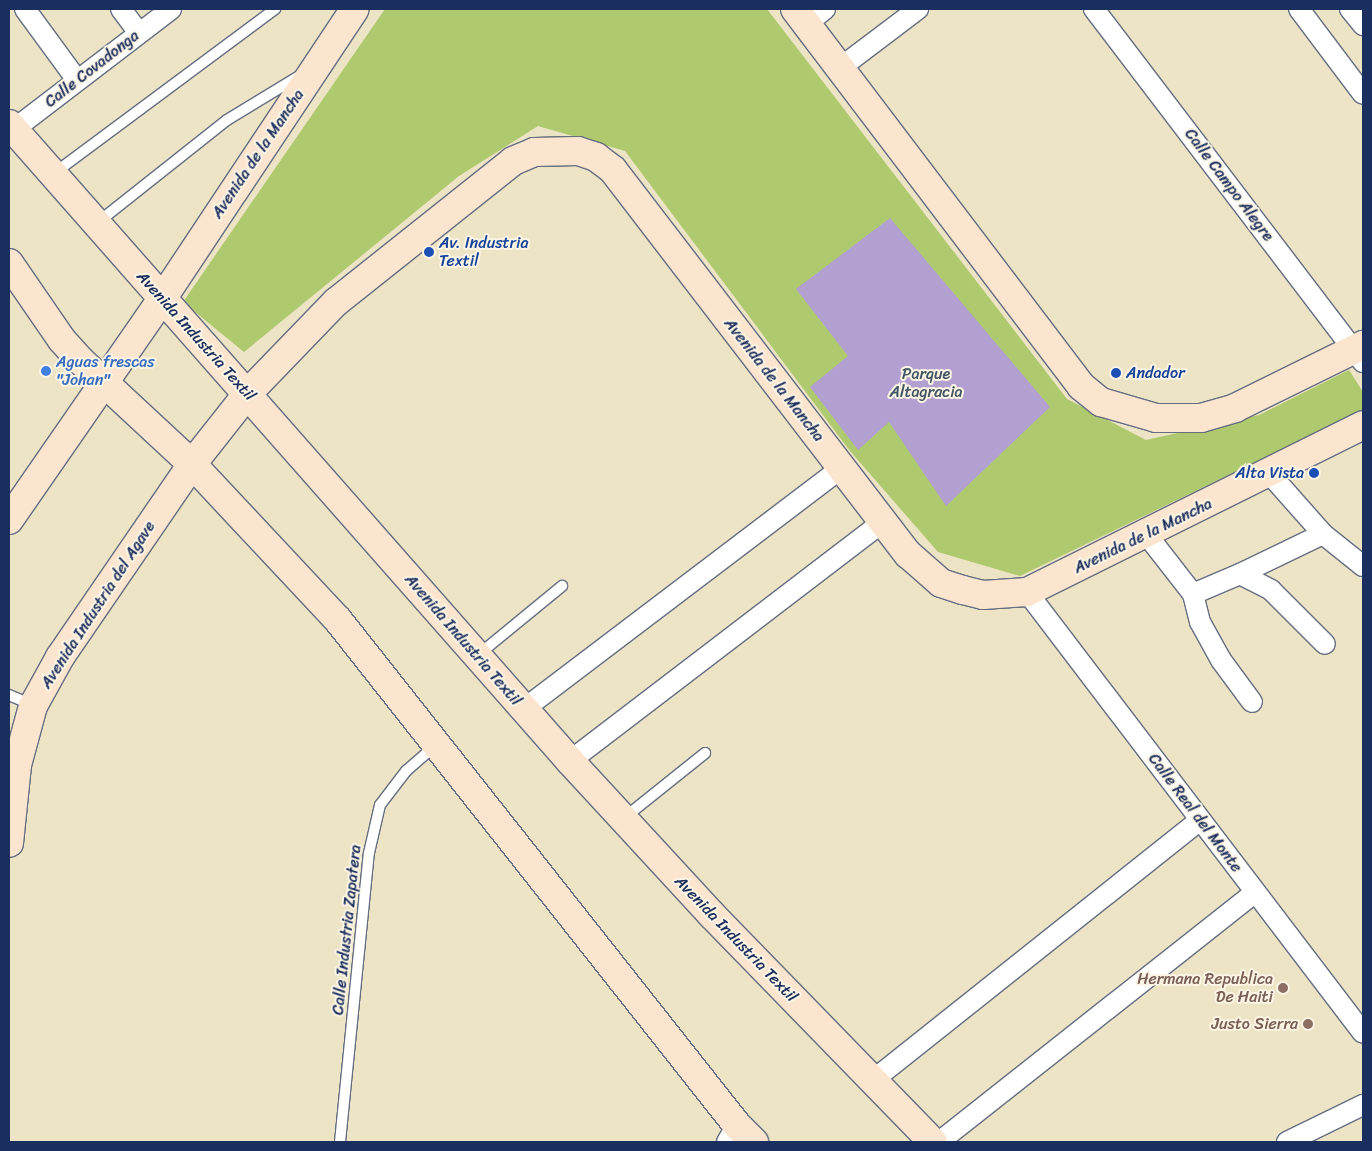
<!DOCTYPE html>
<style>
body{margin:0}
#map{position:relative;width:1372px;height:1151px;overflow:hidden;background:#ece4c4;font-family:Sriracha,sans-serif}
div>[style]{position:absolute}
.green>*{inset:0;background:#afc96f}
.building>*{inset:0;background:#b2a1d0}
.roads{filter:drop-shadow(1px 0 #646e82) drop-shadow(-1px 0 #646e82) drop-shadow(0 1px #646e82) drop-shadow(0 -1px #646e82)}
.lane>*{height:10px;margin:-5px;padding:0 5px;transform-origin:5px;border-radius:5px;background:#fff}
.street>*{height:20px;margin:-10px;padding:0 10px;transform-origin:10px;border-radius:10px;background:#fff}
.secondary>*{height:28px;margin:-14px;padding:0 14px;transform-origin:14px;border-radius:14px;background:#fce5cf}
.dots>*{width:14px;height:14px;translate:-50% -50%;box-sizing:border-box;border:2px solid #fcf5e5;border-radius:50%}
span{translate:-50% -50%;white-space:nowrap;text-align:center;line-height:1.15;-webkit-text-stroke:4px #fcf5e5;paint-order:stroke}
.street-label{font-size:16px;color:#1b2f5e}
.transit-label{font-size:16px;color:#164399}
.left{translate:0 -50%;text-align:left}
.right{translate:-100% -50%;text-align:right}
.shop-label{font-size:16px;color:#366cbe}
.park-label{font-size:16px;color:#405662}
.education-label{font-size:16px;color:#785e54}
.frame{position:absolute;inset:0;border:10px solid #1b2f5e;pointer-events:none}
</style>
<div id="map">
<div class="green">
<i style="clip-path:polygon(385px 9px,767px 9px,1067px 399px,1146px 440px,1259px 415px,1349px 370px,1363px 392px,1363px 410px,1020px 576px,938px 552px,850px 451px,625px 151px,538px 126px,459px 176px,244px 352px,183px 302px)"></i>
</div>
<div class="building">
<i style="clip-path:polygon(890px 218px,1050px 407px,946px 506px,889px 422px,858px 450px,810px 387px,848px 356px,796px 289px)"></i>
</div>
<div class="roads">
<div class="lane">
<i style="left:53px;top:174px;width:277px;rotate:-36.6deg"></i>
<i style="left:97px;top:223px;width:166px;rotate:-38.4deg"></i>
<i style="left:227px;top:120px;width:87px;rotate:-31.3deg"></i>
<i style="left:478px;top:655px;width:109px;rotate:-39.4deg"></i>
<i style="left:9px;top:695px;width:25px;rotate:23deg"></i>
<i style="left:624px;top:818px;width:104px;rotate:-38.7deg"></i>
<i style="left:340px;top:1142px;width:290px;rotate:-84.3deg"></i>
<i style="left:369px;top:853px;width:49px;rotate:-77.1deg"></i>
<i style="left:380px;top:805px;width:43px;rotate:-52.6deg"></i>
<i style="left:406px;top:771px;width:40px;rotate:-41deg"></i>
</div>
<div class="street">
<i style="left:25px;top:9px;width:88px;rotate:53.8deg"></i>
<i style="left:121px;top:9px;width:30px;rotate:53deg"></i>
<i style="left:1094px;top:9px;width:444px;rotate:52.7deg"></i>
<i style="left:1299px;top:9px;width:106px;rotate:53deg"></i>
<i style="left:1350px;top:9px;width:21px;rotate:51deg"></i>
<i style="left:806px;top:24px;width:24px;rotate:-38deg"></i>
<i style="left:840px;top:68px;width:98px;rotate:-37.1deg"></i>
<i style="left:13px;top:130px;width:199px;rotate:-37.4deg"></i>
<i style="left:1269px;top:473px;width:81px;rotate:48.5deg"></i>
<i style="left:1323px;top:534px;width:51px;rotate:38.7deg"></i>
<i style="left:1147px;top:535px;width:75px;rotate:52.1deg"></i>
<i style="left:1193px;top:594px;width:29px;rotate:76deg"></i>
<i style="left:1200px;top:622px;width:43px;rotate:61.1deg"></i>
<i style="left:1221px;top:660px;width:52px;rotate:53.6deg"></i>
<i style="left:1240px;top:574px;width:92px;rotate:-25.7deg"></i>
<i style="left:1027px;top:592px;width:554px;rotate:52.7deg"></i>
<i style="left:1193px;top:594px;width:51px;rotate:-23.1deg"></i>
<i style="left:1240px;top:574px;width:35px;rotate:27deg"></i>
<i style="left:1271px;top:590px;width:76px;rotate:45deg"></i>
<i style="left:524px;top:709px;width:399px;rotate:-37.2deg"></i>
<i style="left:570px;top:761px;width:394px;rotate:-37.4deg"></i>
<i style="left:872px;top:1081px;width:419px;rotate:-38.5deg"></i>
<i style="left:727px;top:1142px;width:20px;rotate:-60deg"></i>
<i style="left:939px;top:1142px;width:403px;rotate:-38.3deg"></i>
<i style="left:1287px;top:1142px;width:85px;rotate:-26deg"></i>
</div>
<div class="secondary">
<i style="left:795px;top:9px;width:473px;rotate:52.8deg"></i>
<i style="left:1081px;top:386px;width:26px;rotate:39deg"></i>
<i style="left:1101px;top:402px;width:57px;rotate:16.2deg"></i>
<i style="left:1156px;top:418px;width:45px"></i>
<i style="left:1201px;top:418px;width:35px;rotate:-16deg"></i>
<i style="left:1235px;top:408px;width:143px;rotate:-26.2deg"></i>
<i style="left:9px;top:124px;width:849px;rotate:48.63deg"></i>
<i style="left:570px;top:761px;width:209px;rotate:47.3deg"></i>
<i style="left:712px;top:915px;width:317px;rotate:45.8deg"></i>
<i style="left:9px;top:263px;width:93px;rotate:55.5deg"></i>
<i style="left:62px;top:340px;width:28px;rotate:48deg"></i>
<i style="left:81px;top:361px;width:151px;rotate:42.9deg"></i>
<i style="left:192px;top:464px;width:214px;rotate:46.9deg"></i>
<i style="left:338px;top:620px;width:644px;rotate:51.69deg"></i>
<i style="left:737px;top:1125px;width:24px;rotate:45deg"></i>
<i style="left:9px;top:520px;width:269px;rotate:-55.3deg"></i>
<i style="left:162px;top:299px;width:348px;rotate:-56.4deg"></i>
<i style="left:9px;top:843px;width:78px;rotate:-84.1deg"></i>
<i style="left:17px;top:765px;width:61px;rotate:-74.8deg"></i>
<i style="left:33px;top:706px;width:56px;rotate:-61.1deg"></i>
<i style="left:60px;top:657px;width:234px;rotate:-55.6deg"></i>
<i style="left:192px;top:464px;width:90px;rotate:-51.7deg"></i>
<i style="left:248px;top:393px;width:127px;rotate:-46deg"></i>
<i style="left:336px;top:302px;width:226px;rotate:-38.5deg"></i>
<i style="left:513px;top:161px;width:23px;rotate:-23deg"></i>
<i style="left:534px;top:152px;width:44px;rotate:-1.3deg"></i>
<i style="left:578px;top:151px;width:19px;rotate:18deg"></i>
<i style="left:596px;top:157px;width:21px;rotate:37deg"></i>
<i style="left:613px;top:170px;width:484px;rotate:52.5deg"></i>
<i style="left:908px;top:554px;width:44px;rotate:41.3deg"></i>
<i style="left:941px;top:583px;width:23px;rotate:18deg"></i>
<i style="left:963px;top:590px;width:21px;rotate:14deg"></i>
<i style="left:983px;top:595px;width:44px;rotate:-3.9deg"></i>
<i style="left:1027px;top:592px;width:375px;rotate:-26.4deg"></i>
</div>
</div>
<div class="dots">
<i style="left:429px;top:252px;background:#1a4fb4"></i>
<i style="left:46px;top:371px;background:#3f7fe0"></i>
<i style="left:1116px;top:373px;background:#1a4fb4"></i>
<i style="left:1314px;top:473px;background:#1a4fb4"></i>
<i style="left:1283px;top:988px;background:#8d6e63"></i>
<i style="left:1308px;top:1024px;background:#8d6e63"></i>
</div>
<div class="street-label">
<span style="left:92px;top:69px;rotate:-38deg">Calle Covadonga</span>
<span style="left:258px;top:154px;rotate:-56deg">Avenida de la Mancha</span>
<span style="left:1229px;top:185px;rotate:53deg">Calle Campo Alegre</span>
<span style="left:196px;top:336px;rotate:48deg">Avenida Industria Textil</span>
<span style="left:774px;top:380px;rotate:52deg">Avenida de la Mancha</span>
<span style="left:1143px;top:536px;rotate:-26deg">Avenida de la Mancha</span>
<span style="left:98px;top:605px;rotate:-57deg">Avenida Industria del Agave</span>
<span style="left:463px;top:640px;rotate:49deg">Avenida Industria Textil</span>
<span style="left:1195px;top:813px;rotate:53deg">Calle Real del Monte</span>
<span style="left:347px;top:930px;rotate:-84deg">Calle Industria Zapatera</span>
<span style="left:736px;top:939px;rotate:46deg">Avenida Industria Textil</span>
</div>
<div class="transit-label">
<span class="left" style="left:439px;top:252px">Av. Industria<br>Textil</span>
<span class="left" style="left:1126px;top:373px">Andador</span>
<span class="right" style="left:1304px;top:473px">Alta Vista</span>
</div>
<div class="shop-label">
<span class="left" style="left:56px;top:371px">Aguas frescas<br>"Johan"</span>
</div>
<div class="park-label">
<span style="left:926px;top:383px">Parque<br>Altagracia</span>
</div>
<div class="education-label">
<span class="right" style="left:1273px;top:988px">Hermana Republica<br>De Haiti</span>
<span class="right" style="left:1298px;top:1024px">Justo Sierra</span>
</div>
<div class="frame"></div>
</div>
